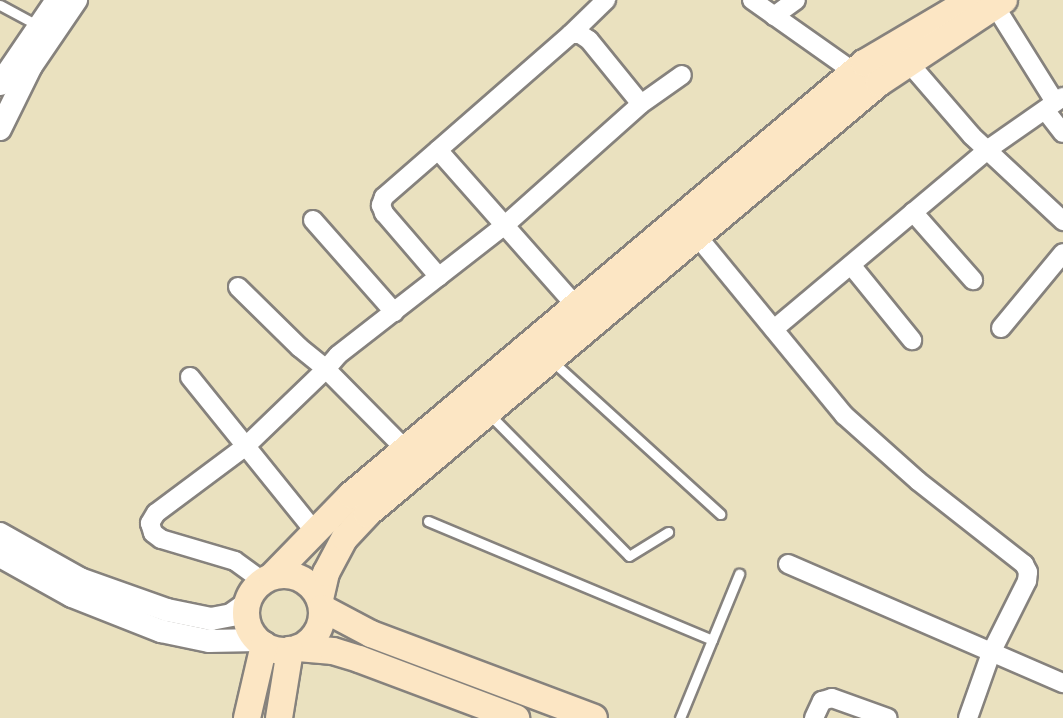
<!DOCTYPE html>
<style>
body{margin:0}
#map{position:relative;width:1063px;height:718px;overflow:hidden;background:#eae1bf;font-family:"Playpen Sans",sans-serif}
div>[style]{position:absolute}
.roads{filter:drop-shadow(2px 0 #86827d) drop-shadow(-2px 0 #86827d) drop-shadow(0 2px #86827d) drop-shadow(0 -2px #86827d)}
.service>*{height:9px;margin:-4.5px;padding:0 4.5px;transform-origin:4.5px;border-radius:4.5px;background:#fff}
.minor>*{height:18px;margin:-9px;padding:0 9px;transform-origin:9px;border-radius:9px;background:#fff}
.tertiary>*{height:22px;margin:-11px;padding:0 11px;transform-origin:11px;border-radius:11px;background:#fff}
.secondary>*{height:26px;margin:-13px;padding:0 13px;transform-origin:13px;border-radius:13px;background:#fce6c4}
.secondary>.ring{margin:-13px;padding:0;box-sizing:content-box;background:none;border:26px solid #fce6c4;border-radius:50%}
span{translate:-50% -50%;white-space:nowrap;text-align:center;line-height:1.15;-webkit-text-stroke:5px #f7f3e8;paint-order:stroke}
</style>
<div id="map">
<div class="roads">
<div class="service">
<i style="left:0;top:5px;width:44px;rotate:28.3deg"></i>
<i style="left:551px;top:360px;width:229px;rotate:42.3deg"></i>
<i style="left:489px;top:414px;width:199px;rotate:45.4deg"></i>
<i style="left:629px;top:556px;width:46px;rotate:-31.6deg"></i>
<i style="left:428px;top:521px;width:308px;rotate:22.7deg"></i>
<i style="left:680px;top:718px;width:156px;rotate:-67.7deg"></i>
</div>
<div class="minor">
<i style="left:752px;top:0;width:125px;rotate:35.2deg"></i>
<i style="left:995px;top:6px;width:113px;rotate:58deg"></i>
<i style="left:774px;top:16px;width:27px;rotate:-36deg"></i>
<i style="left:571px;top:34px;width:49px;rotate:-44.2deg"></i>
<i style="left:909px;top:63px;width:96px;rotate:49.2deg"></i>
<i style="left:972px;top:136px;width:125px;rotate:43deg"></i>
<i style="left:1045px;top:110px;width:29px;rotate:52deg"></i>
<i style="left:438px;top:150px;width:72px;rotate:139deg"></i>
<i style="left:384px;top:197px;width:9px;rotate:111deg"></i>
<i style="left:381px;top:205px;width:9px;rotate:69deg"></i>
<i style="left:384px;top:213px;width:84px;rotate:49.3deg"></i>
<i style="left:913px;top:212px;width:91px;rotate:48.6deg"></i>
<i style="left:313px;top:220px;width:123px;rotate:48.6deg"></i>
<i style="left:697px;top:236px;width:232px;rotate:50.6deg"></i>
<i style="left:844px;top:415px;width:99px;rotate:41.7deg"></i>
<i style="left:918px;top:481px;width:135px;rotate:38.1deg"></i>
<i style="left:1024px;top:564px;width:9px;rotate:63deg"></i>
<i style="left:1028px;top:572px;width:9px;rotate:96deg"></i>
<i style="left:1027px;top:581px;width:80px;rotate:116.6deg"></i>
<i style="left:991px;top:653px;width:69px;rotate:109.5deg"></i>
<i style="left:851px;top:265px;width:97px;rotate:50.9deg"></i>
<i style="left:238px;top:287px;width:86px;rotate:44.5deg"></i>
<i style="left:299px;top:347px;width:35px;rotate:39deg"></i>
<i style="left:326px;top:369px;width:111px;rotate:136.1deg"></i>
<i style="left:246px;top:446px;width:112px;rotate:143.3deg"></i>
<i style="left:156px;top:513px;width:12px;rotate:121deg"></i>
<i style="left:150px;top:523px;width:10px;rotate:73deg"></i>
<i style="left:153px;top:533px;width:10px;rotate:37deg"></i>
<i style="left:161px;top:539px;width:77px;rotate:16.6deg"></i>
<i style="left:235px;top:561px;width:34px;rotate:36deg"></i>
<i style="left:576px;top:306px;width:208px;rotate:-131.5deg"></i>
<i style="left:438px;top:150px;width:176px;rotate:-41.1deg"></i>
<i style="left:571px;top:34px;width:9px"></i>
<i style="left:580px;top:34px;width:11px;rotate:34deg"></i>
<i style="left:589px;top:40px;width:82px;rotate:50.9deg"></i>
<i style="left:1001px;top:328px;width:97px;rotate:-50.4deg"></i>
<i style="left:774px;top:329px;width:278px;rotate:-40deg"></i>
<i style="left:987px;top:150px;width:93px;rotate:-34.9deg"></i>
<i style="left:190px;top:377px;width:201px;rotate:51.1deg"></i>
<i style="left:413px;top:457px;width:124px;rotate:-134.7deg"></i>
<i style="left:326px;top:369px;width:18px;rotate:-49deg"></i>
<i style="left:338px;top:355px;width:210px;rotate:-37.9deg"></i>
<i style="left:504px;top:226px;width:183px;rotate:-41.7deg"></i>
<i style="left:641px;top:104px;width:50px;rotate:-35.3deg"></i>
<i style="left:788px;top:564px;width:300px;rotate:23.4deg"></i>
<i style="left:814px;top:718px;width:19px;rotate:-65deg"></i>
<i style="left:822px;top:701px;width:10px;rotate:-17deg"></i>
<i style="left:832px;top:698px;width:59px;rotate:19.7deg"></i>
</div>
<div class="tertiary">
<i style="left:0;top:84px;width:102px;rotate:-55.8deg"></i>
<i style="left:0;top:129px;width:70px;rotate:-63.8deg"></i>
<i style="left:31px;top:66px;width:80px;rotate:-55.7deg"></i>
<i style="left:0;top:534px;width:92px;rotate:29.4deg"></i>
<i style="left:80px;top:579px;width:92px;rotate:19.6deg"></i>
<i style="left:167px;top:610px;width:45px;rotate:11.6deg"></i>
<i style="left:211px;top:619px;width:20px;rotate:-11deg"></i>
<i style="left:231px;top:615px;width:19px;rotate:-35deg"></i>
<i style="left:0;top:556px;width:82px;rotate:29.1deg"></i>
<i style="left:72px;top:596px;width:96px;rotate:21.5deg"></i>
<i style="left:161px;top:631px;width:49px;rotate:11.8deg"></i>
<i style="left:209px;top:641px;width:48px;rotate:-1.2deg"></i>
</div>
<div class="secondary">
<i class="ring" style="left:246px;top:575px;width:50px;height:50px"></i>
<i style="left:272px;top:576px;width:113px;rotate:-45.7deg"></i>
<i style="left:351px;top:495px;width:671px;rotate:-40.1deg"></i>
<i style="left:864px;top:63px;width:124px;rotate:-30.5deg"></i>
<i style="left:320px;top:599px;width:27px;rotate:-77deg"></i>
<i style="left:326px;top:573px;width:40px;rotate:-62deg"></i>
<i style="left:345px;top:538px;width:33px;rotate:-47deg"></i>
<i style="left:367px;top:514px;width:669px;rotate:-40.09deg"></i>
<i style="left:879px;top:83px;width:150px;rotate:-33.6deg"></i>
<i style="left:322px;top:608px;width:55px;rotate:28deg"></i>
<i style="left:371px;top:634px;width:238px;rotate:20.6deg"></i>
<i style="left:298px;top:648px;width:35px;rotate:5deg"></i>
<i style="left:333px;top:651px;width:27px;rotate:17deg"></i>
<i style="left:359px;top:659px;width:168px;rotate:20.6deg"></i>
<i style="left:247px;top:718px;width:75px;rotate:-76.9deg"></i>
<i style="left:279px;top:718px;width:69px;rotate:-80.8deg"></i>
</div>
</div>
</div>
